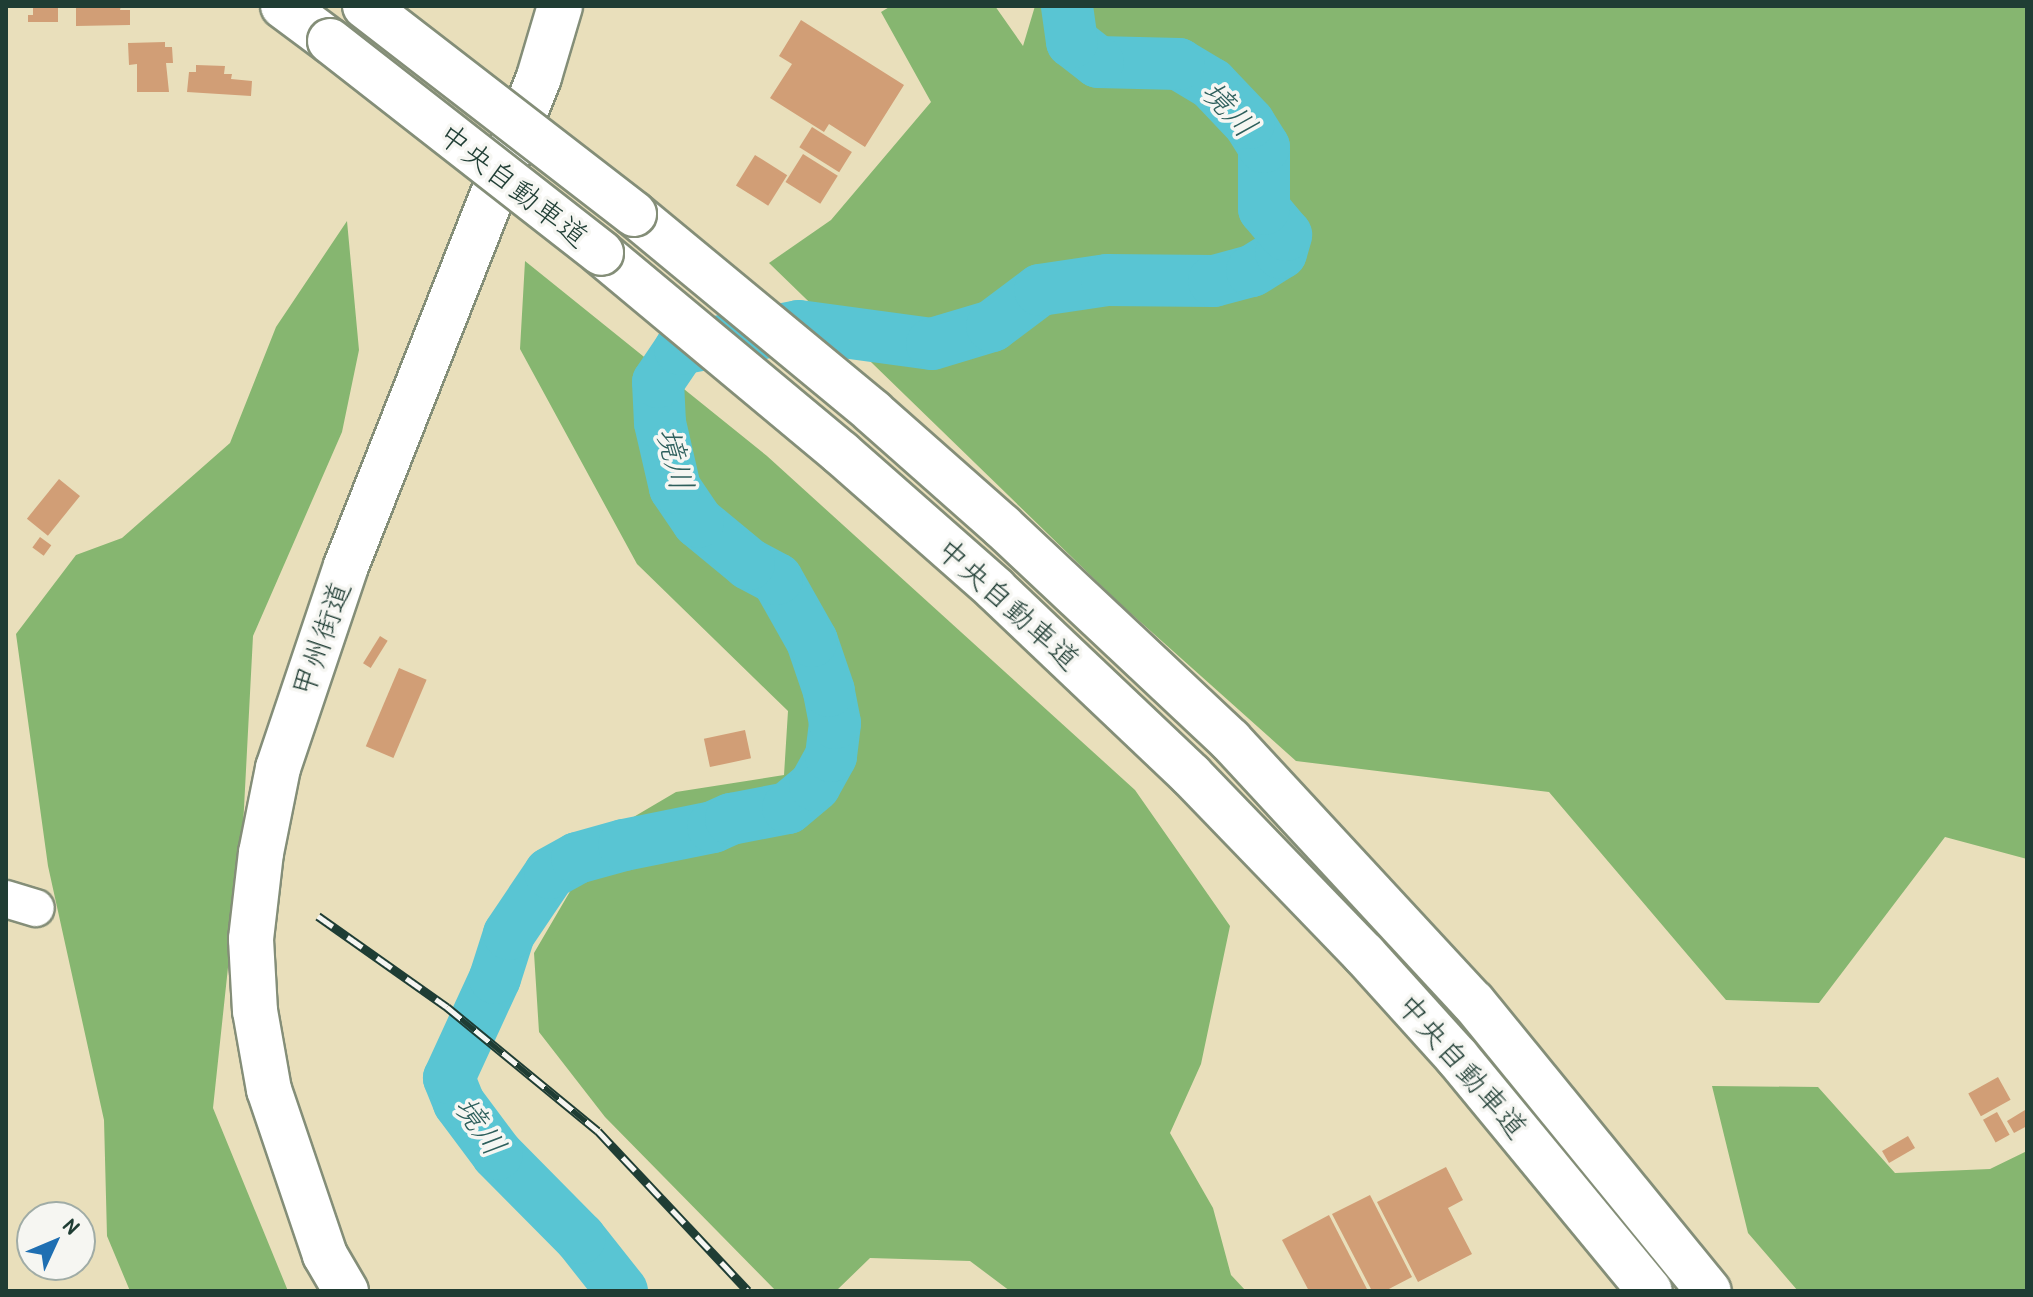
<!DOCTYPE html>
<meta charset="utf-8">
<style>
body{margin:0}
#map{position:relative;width:2033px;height:1297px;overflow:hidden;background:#e9dfbb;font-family:"Patrick Hand","Klee One",sans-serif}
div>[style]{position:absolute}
.forest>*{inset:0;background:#86b670}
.river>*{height:52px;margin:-26px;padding:0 26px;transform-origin:26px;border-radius:26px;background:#59c5d3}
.building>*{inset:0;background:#d19e76;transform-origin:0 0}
.roads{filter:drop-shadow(2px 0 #848e78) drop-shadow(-2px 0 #848e78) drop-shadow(0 2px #848e78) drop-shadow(0 -2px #848e78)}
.minor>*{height:36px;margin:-18px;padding:0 18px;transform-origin:18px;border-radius:18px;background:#fff}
.highway>*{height:44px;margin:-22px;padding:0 22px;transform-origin:22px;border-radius:22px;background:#fff}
.rail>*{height:9px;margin-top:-4.5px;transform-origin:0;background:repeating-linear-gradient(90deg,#f6f6f2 0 18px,#1f3d34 0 36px);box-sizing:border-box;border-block:2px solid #1f3d34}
.bridges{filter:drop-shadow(2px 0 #848e78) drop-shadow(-2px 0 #848e78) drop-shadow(0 2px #848e78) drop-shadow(0 -2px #848e78)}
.highway-bridge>*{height:44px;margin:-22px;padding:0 22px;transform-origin:22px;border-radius:22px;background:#fff}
span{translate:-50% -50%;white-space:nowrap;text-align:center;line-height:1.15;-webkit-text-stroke:7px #f6f6f2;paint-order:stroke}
.street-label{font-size:30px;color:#1f3d34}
.water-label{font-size:32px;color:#2e5f5c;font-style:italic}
.frame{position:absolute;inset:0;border:8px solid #1f3d34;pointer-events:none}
.north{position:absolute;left:16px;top:1201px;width:80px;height:80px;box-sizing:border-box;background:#f6f6f2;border:2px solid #a0aca6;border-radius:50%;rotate:46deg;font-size:22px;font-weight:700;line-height:32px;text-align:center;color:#1f3d34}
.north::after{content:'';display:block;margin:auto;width:28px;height:36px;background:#1f6fb2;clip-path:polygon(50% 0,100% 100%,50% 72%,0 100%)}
</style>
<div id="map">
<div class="forest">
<i style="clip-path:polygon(891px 6px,995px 6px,1023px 46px,1035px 6px,2027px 6px,2027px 859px,1945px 837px,1819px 1003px,1726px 1000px,1549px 792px,1296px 761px,1117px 601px,769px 263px,831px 220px,931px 102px,881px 12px)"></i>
<i style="clip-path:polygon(347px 221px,359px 350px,342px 432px,253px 636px,243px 827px,213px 1108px,288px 1291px,130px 1291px,107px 1236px,104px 1120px,48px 866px,16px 634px,76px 555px,122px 538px,230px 443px,276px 327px)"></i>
<i style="clip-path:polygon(525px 261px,767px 456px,1135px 790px,1230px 926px,1201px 1064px,1170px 1133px,1213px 1208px,1231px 1275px,1246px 1291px,1010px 1291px,970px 1261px,870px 1258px,836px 1291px,776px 1291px,605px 1117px,539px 1032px,534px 953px,603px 835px,676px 792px,784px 775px,788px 711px,637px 564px,520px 349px)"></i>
<i style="clip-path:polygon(1712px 1086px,1818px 1087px,1895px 1173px,1990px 1169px,2027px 1151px,2027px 1291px,1798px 1291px,1748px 1233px)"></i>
</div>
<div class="river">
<i style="left:622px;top:1291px;width:68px;rotate:-128.4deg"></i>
<i style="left:580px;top:1238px;width:118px;rotate:-134.7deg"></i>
<i style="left:497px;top:1154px;width:64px;rotate:-126.7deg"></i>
<i style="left:459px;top:1103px;width:27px;rotate:-112deg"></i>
<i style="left:449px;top:1078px;width:110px;rotate:-65.3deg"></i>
<i style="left:495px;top:978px;width:46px;rotate:-72.3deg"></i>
<i style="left:509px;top:934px;width:73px;rotate:-56.1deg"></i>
<i style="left:550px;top:873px;width:31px;rotate:-29deg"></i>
<i style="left:577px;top:858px;width:49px;rotate:-15.5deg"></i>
<i style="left:624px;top:845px;width:91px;rotate:-11.4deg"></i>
<i style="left:713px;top:827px;width:20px;rotate:-24deg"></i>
<i style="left:731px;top:819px;width:58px;rotate:-10.9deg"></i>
<i style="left:788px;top:808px;width:35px;rotate:-40deg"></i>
<i style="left:815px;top:785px;width:33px;rotate:-61deg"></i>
<i style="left:831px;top:756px;width:33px;rotate:-83deg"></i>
<i style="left:835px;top:723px;width:33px;rotate:-101deg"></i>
<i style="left:829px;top:691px;width:53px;rotate:-108.8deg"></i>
<i style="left:812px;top:641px;width:71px;rotate:-119.4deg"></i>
<i style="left:777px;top:579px;width:32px;rotate:-152deg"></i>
<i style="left:749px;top:564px;width:66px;rotate:-140.5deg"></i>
<i style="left:698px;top:522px;width:41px;rotate:-124.1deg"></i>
<i style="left:675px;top:488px;width:67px;rotate:-103deg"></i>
<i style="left:660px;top:423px;width:41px;rotate:-92.8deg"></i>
<i style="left:658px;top:382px;width:40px;rotate:-56deg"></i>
<i style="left:680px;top:349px;width:121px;rotate:-10.9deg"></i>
<i style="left:799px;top:326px;width:134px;rotate:7.7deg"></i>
<i style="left:932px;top:344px;width:63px;rotate:-16.7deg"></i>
<i style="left:992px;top:326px;width:60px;rotate:-36.9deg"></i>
<i style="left:1040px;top:290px;width:68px;rotate:-8.5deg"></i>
<i style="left:1107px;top:280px;width:107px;rotate:0.5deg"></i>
<i style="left:1214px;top:281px;width:39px;rotate:-15deg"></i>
<i style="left:1252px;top:271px;width:34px;rotate:-32deg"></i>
<i style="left:1281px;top:253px;width:19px;rotate:-74deg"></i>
<i style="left:1286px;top:235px;width:34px;rotate:-130deg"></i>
<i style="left:1264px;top:209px;width:62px;rotate:-90deg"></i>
<i style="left:1264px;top:147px;width:28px;rotate:-122deg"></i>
<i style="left:1249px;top:123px;width:54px;rotate:-133.5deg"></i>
<i style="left:1212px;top:84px;width:39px;rotate:-149deg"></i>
<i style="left:1179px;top:64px;width:81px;rotate:-178.6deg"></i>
<i style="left:1098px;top:62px;width:33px;rotate:-142deg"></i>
<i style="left:1072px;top:42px;width:36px;rotate:-98deg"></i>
</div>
<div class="building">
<i style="clip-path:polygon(33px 6px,58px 6px,58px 22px,28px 22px,28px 15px,33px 15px)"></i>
<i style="clip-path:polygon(76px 6px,121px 6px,120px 10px,130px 10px,130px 25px,76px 26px)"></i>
<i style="clip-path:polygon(801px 20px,904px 85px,865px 147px,829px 124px,824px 132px,770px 98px,792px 64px,779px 56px)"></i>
<i style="clip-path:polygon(165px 42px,165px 47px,172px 47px,173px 63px,166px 63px,169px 92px,137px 92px,137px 64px,129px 65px,128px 43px)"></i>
<i style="clip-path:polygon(196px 65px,225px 66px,224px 74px,232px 74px,231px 79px,252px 81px,251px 96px,187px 92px,189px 72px,196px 72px)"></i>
<i style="left:812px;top:127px;width:47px;height:24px;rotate:32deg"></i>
<i style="left:803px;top:154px;width:41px;height:33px;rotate:32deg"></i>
<i style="left:755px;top:155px;width:38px;height:36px;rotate:32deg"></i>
<i style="left:59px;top:479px;width:27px;height:51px;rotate:39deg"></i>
<i style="left:40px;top:537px;width:14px;height:13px;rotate:36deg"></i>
<i style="left:380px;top:636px;width:9px;height:32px;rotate:32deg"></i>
<i style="left:399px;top:668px;width:30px;height:85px;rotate:23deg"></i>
<i style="left:745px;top:730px;width:29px;height:42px;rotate:78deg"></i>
<i style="left:1998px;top:1077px;width:26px;height:34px;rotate:61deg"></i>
<i style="clip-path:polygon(2025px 1110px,2027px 1126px,2014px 1133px,2007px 1121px)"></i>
<i style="left:1997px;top:1112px;width:26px;height:16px;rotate:61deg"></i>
<i style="left:1908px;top:1136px;width:14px;height:30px;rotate:60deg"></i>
<i style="clip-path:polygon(1446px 1167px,1463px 1200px,1448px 1208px,1472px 1254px,1418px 1282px,1377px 1202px)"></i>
<i style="clip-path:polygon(1370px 1195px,1412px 1277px,1385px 1291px,1372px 1291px,1332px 1214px)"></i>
<i style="clip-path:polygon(1329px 1215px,1368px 1291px,1309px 1291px,1282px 1240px)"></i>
</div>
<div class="roads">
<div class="minor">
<i style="left:6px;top:899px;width:31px;rotate:17deg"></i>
</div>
<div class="highway">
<i style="left:283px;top:6px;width:59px;rotate:36.7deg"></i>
<i style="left:634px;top:214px;width:310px;rotate:39.6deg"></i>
<i style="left:873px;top:412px;width:172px;rotate:41.5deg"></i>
<i style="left:1002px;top:526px;width:313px;rotate:43.2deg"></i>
<i style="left:1230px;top:740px;width:357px;rotate:47.2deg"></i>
<i style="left:1473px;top:1002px;width:373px;rotate:50.8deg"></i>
<i style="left:601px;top:253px;width:312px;rotate:39.8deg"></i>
<i style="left:841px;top:453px;width:205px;rotate:41.4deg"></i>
<i style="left:995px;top:589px;width:270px;rotate:43.5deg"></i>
<i style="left:1191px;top:775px;width:249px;rotate:46deg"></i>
<i style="left:1364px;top:954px;width:139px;rotate:47.9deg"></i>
<i style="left:1457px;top:1057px;width:303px;rotate:50.5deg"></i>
<i style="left:346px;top:1291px;width:42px;rotate:-120.3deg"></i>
<i style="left:325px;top:1255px;width:174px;rotate:-108.7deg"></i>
<i style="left:269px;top:1090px;width:80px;rotate:-100deg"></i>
<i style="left:255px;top:1011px;width:72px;rotate:-93.2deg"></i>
<i style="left:251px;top:939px;width:87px;rotate:-83.4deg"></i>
<i style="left:261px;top:853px;width:87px;rotate:-78.7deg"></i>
<i style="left:278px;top:768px;width:213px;rotate:-71.4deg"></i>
<i style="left:346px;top:566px;width:526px;rotate:-68.46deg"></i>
<i style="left:539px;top:77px;width:74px;rotate:-73.5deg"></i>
</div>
</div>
<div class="rail">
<i style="left:318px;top:916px;width:158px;rotate:35.2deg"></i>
<i style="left:447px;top:1007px;width:195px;rotate:39.4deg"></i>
<i style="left:598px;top:1131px;width:219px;rotate:46.8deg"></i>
</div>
<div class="bridges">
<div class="highway-bridge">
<i style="left:365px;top:6px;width:340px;rotate:37.7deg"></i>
<i style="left:330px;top:41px;width:344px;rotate:38deg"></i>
</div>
</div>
<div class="street-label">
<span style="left:514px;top:185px;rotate:38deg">中央自動車道</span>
<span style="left:1009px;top:604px;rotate:42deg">中央自動車道</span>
<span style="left:321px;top:639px;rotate:-71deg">甲州街道</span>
<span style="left:1463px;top:1066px;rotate:49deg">中央自動車道</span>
</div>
<div class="water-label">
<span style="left:1229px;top:109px;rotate:47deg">境川</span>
<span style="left:675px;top:459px;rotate:76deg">境川</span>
<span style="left:480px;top:1126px;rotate:55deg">境川</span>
</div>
<div class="frame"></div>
<div class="north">N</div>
</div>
